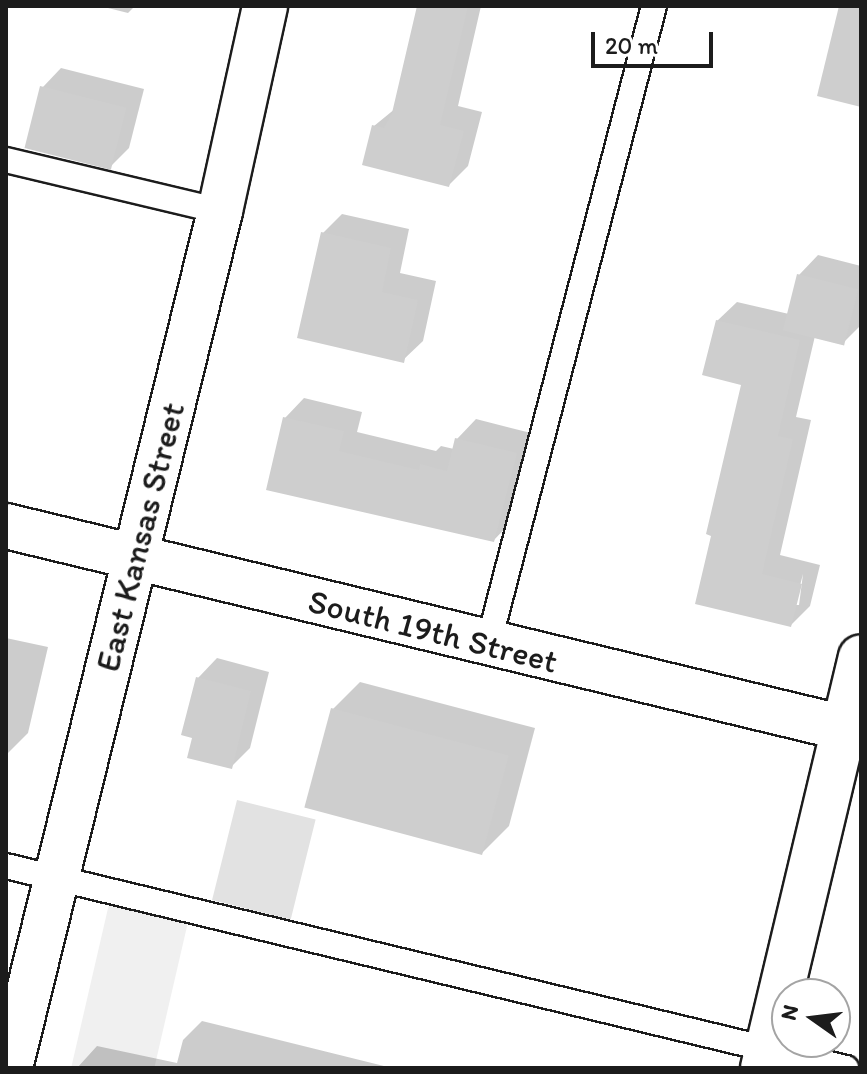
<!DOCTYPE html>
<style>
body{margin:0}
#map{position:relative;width:867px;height:1074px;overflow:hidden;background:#fff;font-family:Itim,sans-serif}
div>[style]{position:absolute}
.built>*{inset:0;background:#f0f0f0;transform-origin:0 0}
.green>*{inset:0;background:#e2e2e2;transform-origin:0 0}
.shadow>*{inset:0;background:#0003}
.building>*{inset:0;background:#cecece;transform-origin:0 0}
.roads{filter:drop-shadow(2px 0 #1c1c1c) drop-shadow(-2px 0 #1c1c1c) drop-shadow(0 2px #1c1c1c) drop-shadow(0 -2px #1c1c1c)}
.lane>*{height:24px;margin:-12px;padding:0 12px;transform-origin:12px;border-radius:12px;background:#fff}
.street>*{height:44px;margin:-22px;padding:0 22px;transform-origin:22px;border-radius:22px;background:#fff}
span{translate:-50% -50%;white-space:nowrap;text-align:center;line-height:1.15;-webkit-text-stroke:7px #fff;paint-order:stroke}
.street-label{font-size:34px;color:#1c1c1c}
.frame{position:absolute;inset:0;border:8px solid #1c1c1c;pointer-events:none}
.north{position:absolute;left:771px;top:978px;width:80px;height:80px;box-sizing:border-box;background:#fff;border:2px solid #a4a4a4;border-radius:50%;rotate:284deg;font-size:22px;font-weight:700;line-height:32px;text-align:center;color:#1c1c1c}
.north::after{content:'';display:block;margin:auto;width:28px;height:36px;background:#1c1c1c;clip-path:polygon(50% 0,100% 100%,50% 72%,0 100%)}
.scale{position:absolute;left:591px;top:32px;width:122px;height:36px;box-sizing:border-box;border:4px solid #1c1c1c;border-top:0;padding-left:10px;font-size:24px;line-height:28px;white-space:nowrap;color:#1c1c1c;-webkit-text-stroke:6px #fff;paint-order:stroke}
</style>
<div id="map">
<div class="built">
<i style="left:109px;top:904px;width:81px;height:169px;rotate:13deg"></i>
</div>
<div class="green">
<i style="left:237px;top:800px;width:81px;height:103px;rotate:14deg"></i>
</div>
<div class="shadow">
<i style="clip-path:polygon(100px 6px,135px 6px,128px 13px)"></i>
<i style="clip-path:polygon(419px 6px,481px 6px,458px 106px,482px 112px,468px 166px,449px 185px,374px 126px,396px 108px)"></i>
<i style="clip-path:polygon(61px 68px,144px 89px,129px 148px,110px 167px,42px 88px)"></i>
<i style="clip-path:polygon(342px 214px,409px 229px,400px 273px,436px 281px,423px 341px,403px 360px,323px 233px)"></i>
<i style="clip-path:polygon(evenodd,818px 255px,861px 266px,861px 325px,843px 343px,815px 336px,796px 417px,811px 420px,780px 555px,820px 565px,810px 606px,791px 625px,698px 602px,743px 383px,717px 321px,737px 302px,789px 314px,799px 275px,818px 255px,803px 574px,799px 605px,795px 605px,803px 574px)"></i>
<i style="clip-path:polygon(304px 398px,362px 412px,357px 432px,436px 451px,441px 446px,454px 449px,457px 439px,476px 419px,535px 434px,513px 520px,494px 540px,268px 488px,285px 418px)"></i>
<i style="clip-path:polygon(6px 638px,48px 647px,28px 733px,8px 753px)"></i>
<i style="clip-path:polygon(217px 658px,269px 672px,250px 748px,231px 767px,195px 736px,198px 678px)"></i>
<i style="clip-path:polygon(360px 682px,535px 728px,509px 826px,482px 853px,333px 709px)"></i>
<i style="clip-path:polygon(202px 1021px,392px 1068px,77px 1068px,97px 1046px,177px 1063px,183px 1040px)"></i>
</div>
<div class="building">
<i style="clip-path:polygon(417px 6px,468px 6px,440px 125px,464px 131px,449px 187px,362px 165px,372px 125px,384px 128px,392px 113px)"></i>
<i style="clip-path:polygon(839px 6px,861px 6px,861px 107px,817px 96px)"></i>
<i style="left:40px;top:86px;width:89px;height:64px;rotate:14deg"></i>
<i style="clip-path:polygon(321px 232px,391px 248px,382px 292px,418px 300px,404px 363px,297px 338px)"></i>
<i style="left:797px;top:274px;width:63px;height:58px;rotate:14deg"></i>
<i style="clip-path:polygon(716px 320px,800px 340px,778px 436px,793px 439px,762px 574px,802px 584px,791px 627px,695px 604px,711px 536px,706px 534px,741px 385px,702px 375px)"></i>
<i style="clip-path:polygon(283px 417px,344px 431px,339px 451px,419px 470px,420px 464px,447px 471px,455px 438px,517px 453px,494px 542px,266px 490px)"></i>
<i style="clip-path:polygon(196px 677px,251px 691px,232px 769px,187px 758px,192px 738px,181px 735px)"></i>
<i style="left:331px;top:708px;width:184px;height:103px;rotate:15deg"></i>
</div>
<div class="roads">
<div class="lane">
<i style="left:6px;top:160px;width:220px;rotate:13.4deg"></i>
<i style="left:488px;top:645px;width:660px;rotate:-75.44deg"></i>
<i style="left:6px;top:866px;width:864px;rotate:13.52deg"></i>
</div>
<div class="street">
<i style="left:6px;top:526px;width:879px;rotate:13.55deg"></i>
<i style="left:10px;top:1068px;width:882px;rotate:-76.23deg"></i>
<i style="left:220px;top:211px;width:210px;rotate:-77.6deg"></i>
<i style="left:763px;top:1068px;width:422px;rotate:-76.6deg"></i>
</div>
</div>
<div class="street-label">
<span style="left:140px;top:537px;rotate:-76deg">East Kansas Street</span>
<span style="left:433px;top:631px;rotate:14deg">South 19th Street</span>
</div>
<div class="frame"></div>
<div class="north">N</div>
<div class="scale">20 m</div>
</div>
